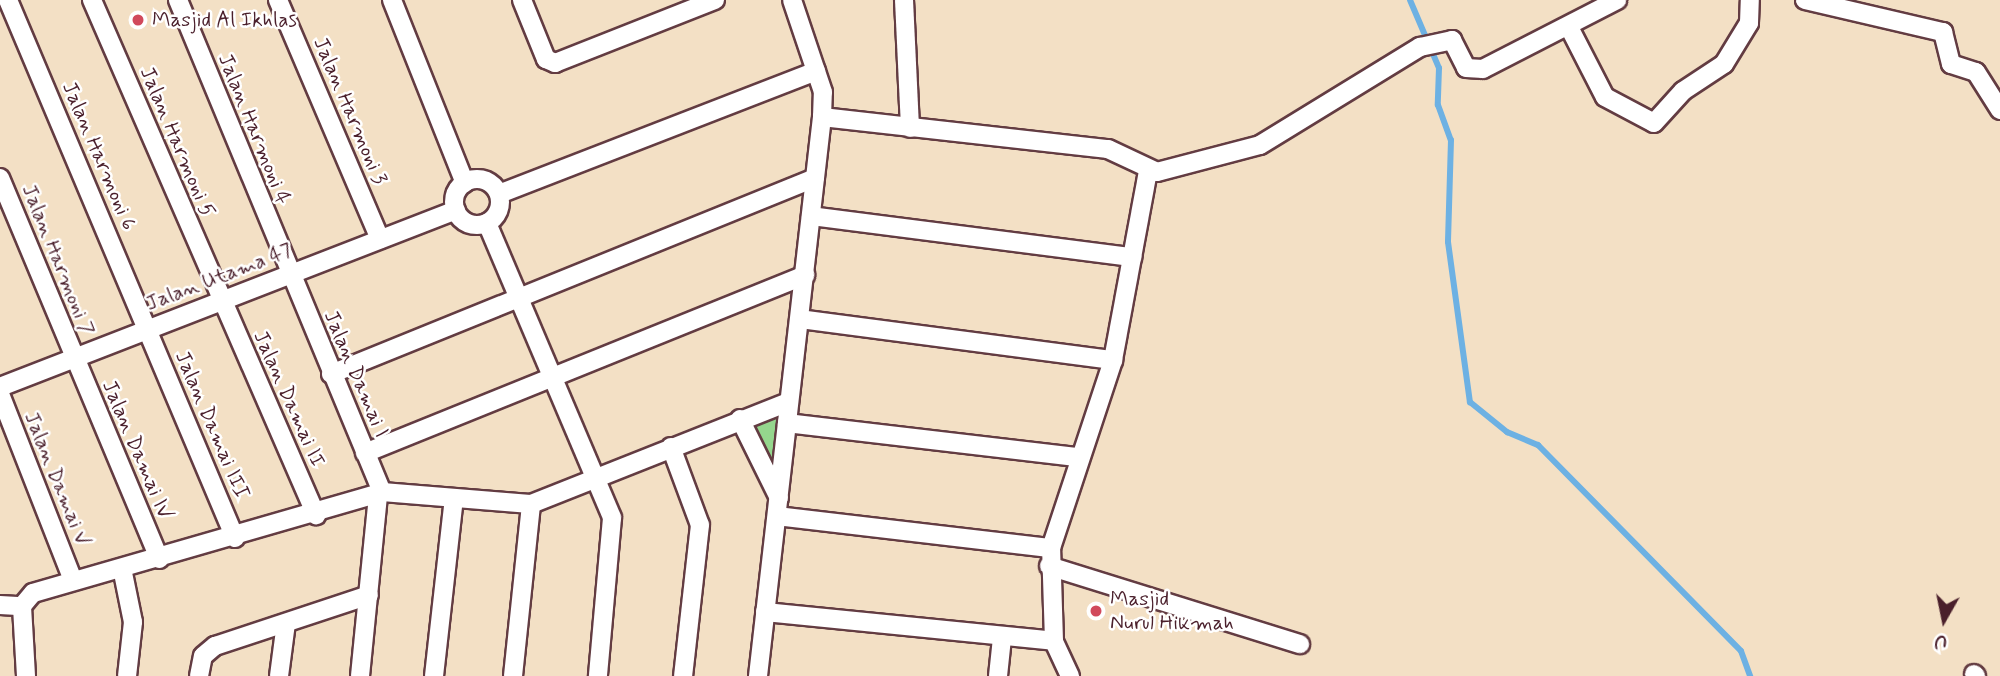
<!DOCTYPE html>
<style>
body{margin:0}
#map{position:relative;width:2000px;height:676px;overflow:hidden;background:#f3e0c5;font-family:Mynerve,sans-serif}
div>[style]{position:absolute}
.green>*{inset:0;background:#95d68d}
.stream>*{height:6px;margin:-3px;padding:0 3px;transform-origin:3px;border-radius:3px;background:#6db1e3}
.roads{filter:drop-shadow(2px 0 #633c42) drop-shadow(-2px 0 #633c42) drop-shadow(0 2px #633c42) drop-shadow(0 -2px #633c42)}
.minor>*{height:18px;margin:-9px;padding:0 9px;transform-origin:9px;border-radius:9px;background:#fff}
.minor>.ring{margin:-9px;padding:0;box-sizing:content-box;background:none;border:18px solid #fff;border-radius:50%}
.dots>*{width:19px;height:19px;translate:-50% -50%;box-sizing:border-box;border:4px solid #fff;border-radius:50%}
span{translate:-50% -50%;white-space:nowrap;text-align:center;line-height:1.15;-webkit-text-stroke:5px #fff;paint-order:stroke}
.poi-label{font-size:21px;color:#4a1f2b}
.left{translate:0 -50%;text-align:left}
.street-label{font-size:21px;color:#4a1f2b}
.north{position:absolute;left:1909px;top:585px;width:70px;height:70px;-webkit-text-stroke:5px #fff;paint-order:stroke;rotate:189deg;font-size:19px;font-weight:700;line-height:28px;text-align:center;color:#4a1f2b}
.north::after{content:'';display:block;margin:auto;width:24px;height:32px;background:#4a1f2b;clip-path:polygon(50% 0,100% 100%,50% 72%,0 100%)}
</style>
<div id="map">
<div class="green">
<i style="clip-path:polygon(777px 416px,779px 465px,772px 468px,751px 425px)"></i>
</div>
<div class="stream">
<i style="left:1410px;top:0;width:74px;rotate:66.9deg"></i>
<i style="left:1439px;top:68px;width:37px;rotate:92deg"></i>
<i style="left:1438px;top:105px;width:37px;rotate:70deg"></i>
<i style="left:1451px;top:140px;width:102px;rotate:91.7deg"></i>
<i style="left:1448px;top:242px;width:162px;rotate:82.2deg"></i>
<i style="left:1470px;top:402px;width:48px;rotate:39deg"></i>
<i style="left:1507px;top:432px;width:34px;rotate:23deg"></i>
<i style="left:1538px;top:445px;width:289px;rotate:45.4deg"></i>
<i style="left:1741px;top:651px;width:27px;rotate:70deg"></i>
</div>
<div class="roads">
<div class="minor">
<i style="left:8px;top:0;width:584px;rotate:67.12deg"></i>
<i style="left:92px;top:0;width:562px;rotate:66.49deg"></i>
<i style="left:178px;top:0;width:533px;rotate:67.48deg"></i>
<i style="left:278px;top:0;width:260px;rotate:66.9deg"></i>
<i style="left:392px;top:0;width:197px;rotate:68.3deg"></i>
<i style="left:522px;top:0;width:64px;rotate:67.9deg"></i>
<i style="left:546px;top:59px;width:10px;rotate:24deg"></i>
<i style="left:555px;top:63px;width:172px;rotate:-21.5deg"></i>
<i style="left:904px;top:0;width:128px;rotate:87.3deg"></i>
<i style="left:1805px;top:0;width:142px;rotate:13.1deg"></i>
<i style="left:1943px;top:32px;width:33px;rotate:76deg"></i>
<i style="left:1951px;top:64px;width:26px;rotate:18deg"></i>
<i style="left:1976px;top:72px;width:45px;rotate:57.7deg"></i>
<i style="left:1570px;top:29px;width:76px;rotate:62.8deg"></i>
<i style="left:1605px;top:97px;width:55px;rotate:28deg"></i>
<i style="left:1654px;top:123px;width:43px;rotate:-47.8deg"></i>
<i style="left:1683px;top:91px;width:49px;rotate:-33.4deg"></i>
<i style="left:1724px;top:64px;width:48px;rotate:-58.6deg"></i>
<i style="left:1749px;top:23px;width:23px;rotate:-88deg"></i>
<i style="left:822px;top:117px;width:288px;rotate:6.4deg"></i>
<i style="left:1108px;top:149px;width:54px;rotate:25.1deg"></i>
<i style="left:1157px;top:172px;width:106px;rotate:-14.7deg"></i>
<i style="left:1260px;top:145px;width:188px;rotate:-31.5deg"></i>
<i style="left:1420px;top:47px;width:33px;rotate:-12deg"></i>
<i style="left:1452px;top:40px;width:31px;rotate:63deg"></i>
<i style="left:1466px;top:68px;width:17px;rotate:3deg"></i>
<i style="left:1483px;top:69px;width:151px;rotate:-27.2deg"></i>
<i style="left:0;top:178px;width:413px;rotate:67.3deg"></i>
<i class="ring" style="left:454px;top:179px;width:28px;height:28px"></i>
<i style="left:499px;top:194px;width:340px;rotate:-21.2deg"></i>
<i style="left:811px;top:216px;width:324px;rotate:7.3deg"></i>
<i style="left:487px;top:223px;width:320px;rotate:67deg"></i>
<i style="left:612px;top:518px;width:159px;rotate:95.1deg"></i>
<i style="left:800px;top:319px;width:316px;rotate:7.5deg"></i>
<i style="left:331px;top:374px;width:522px;rotate:-22.05deg"></i>
<i style="left:0;top:387px;width:489px;rotate:-21.2deg"></i>
<i style="left:0;top:394px;width:200px;rotate:68.6deg"></i>
<i style="left:740px;top:419px;width:88px;rotate:63.7deg"></i>
<i style="left:787px;top:423px;width:293px;rotate:6.7deg"></i>
<i style="left:671px;top:447px;width:83px;rotate:69.6deg"></i>
<i style="left:700px;top:525px;width:152px;rotate:96.4deg"></i>
<i style="left:365px;top:453px;width:475px;rotate:-22deg"></i>
<i style="left:777px;top:516px;width:276px;rotate:6.7deg"></i>
<i style="left:1049px;top:566px;width:263px;rotate:17.3deg"></i>
<i style="left:122px;top:568px;width:55px;rotate:78.5deg"></i>
<i style="left:133px;top:622px;width:54px;rotate:96.3deg"></i>
<i style="left:0;top:605px;width:22px;rotate:3deg"></i>
<i style="left:765px;top:612px;width:290px;rotate:5.7deg"></i>
<i style="left:1974px;top:674px;width:3px;rotate:45deg"></i>
<i style="left:26px;top:676px;width:70px;rotate:-93.3deg"></i>
<i style="left:22px;top:606px;width:17px;rotate:-50deg"></i>
<i style="left:33px;top:593px;width:363px;rotate:-16.1deg"></i>
<i style="left:382px;top:492px;width:149px;rotate:4.6deg"></i>
<i style="left:531px;top:504px;width:277px;rotate:-21.6deg"></i>
<i style="left:199px;top:676px;width:20px;rotate:-79deg"></i>
<i style="left:203px;top:656px;width:16px;rotate:-40deg"></i>
<i style="left:215px;top:646px;width:162px;rotate:-18.3deg"></i>
<i style="left:279px;top:676px;width:53px;rotate:-82.5deg"></i>
<i style="left:360px;top:676px;width:180px;rotate:-84.3deg"></i>
<i style="left:434px;top:676px;width:179px;rotate:-83.6deg"></i>
<i style="left:513px;top:676px;width:173px;rotate:-84deg"></i>
<i style="left:758px;top:676px;width:563px;rotate:-83.47deg"></i>
<i style="left:822px;top:117px;width:25px;rotate:-88deg"></i>
<i style="left:823px;top:92px;width:97px;rotate:-108.6deg"></i>
<i style="left:998px;top:676px;width:37px;rotate:-84deg"></i>
<i style="left:1070px;top:676px;width:38px;rotate:-115deg"></i>
<i style="left:1054px;top:641px;width:93px;rotate:-91.8deg"></i>
<i style="left:1051px;top:548px;width:198px;rotate:-71.7deg"></i>
<i style="left:1113px;top:360px;width:191px;rotate:-79.5deg"></i>
</div>
</div>
<div class="dots">
<i style="left:138px;top:20px;background:#d1495b"></i>
<i style="left:1096px;top:611px;background:#d1495b"></i>
</div>
<div class="poi-label">
<span class="left" style="left:152px;top:20px">Masjid Al Ikhlas</span>
<span class="left" style="left:1110px;top:611px">Masjid<br>Nurul Hikmah</span>
</div>
<div class="street-label">
<span style="left:350px;top:111px;rotate:67deg">Jalan Harmoni 3</span>
<span style="left:254px;top:129px;rotate:68deg">Jalan Harmoni 4</span>
<span style="left:177px;top:142px;rotate:67deg">Jalan Harmoni 5</span>
<span style="left:99px;top:156px;rotate:67deg">Jalan Harmoni 6</span>
<span style="left:58px;top:260px;rotate:68deg">Jalan Harmoni 7</span>
<span style="left:219px;top:277px;rotate:-21deg">Jalan Utama 47</span>
<span style="left:356px;top:374px;rotate:67deg">Jalan Damai I</span>
<span style="left:289px;top:399px;rotate:66deg">Jalan Damai II</span>
<span style="left:212px;top:425px;rotate:67deg">Jalan Damai III</span>
<span style="left:137px;top:450px;rotate:67deg">Jalan Damai IV</span>
<span style="left:57px;top:479px;rotate:68deg">Jalan Damai V</span>
</div>
<div class="north">U</div>
</div>
